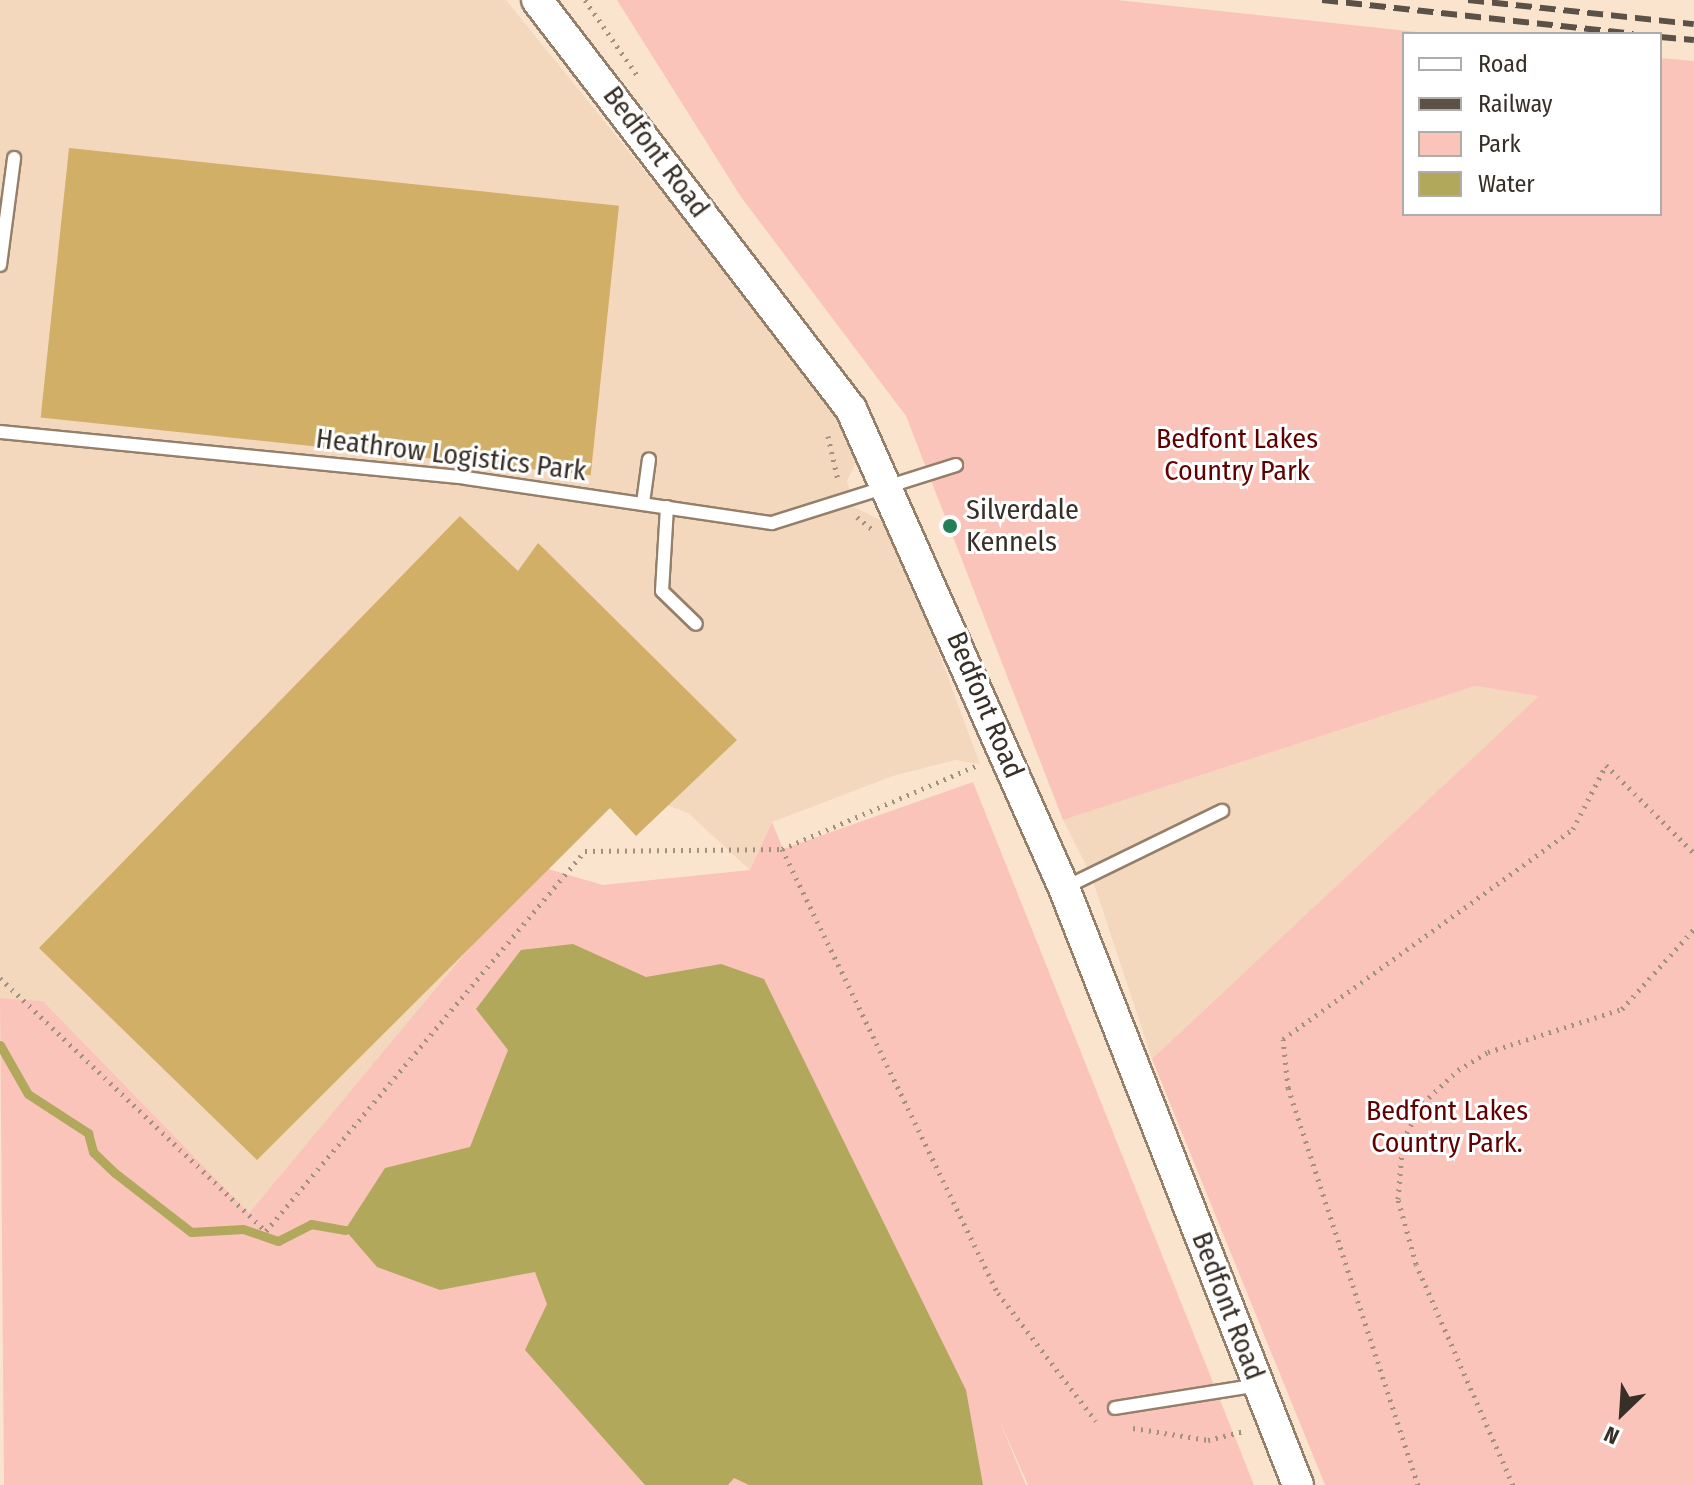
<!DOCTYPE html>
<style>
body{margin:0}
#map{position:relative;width:1694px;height:1485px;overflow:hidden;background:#fbe4ce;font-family:"Fira Sans Condensed",sans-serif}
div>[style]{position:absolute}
.built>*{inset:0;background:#f4d8bd}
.green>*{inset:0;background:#fac4bb}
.water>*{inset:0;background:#b1a85c}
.stream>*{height:9px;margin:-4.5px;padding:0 4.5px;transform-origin:4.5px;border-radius:4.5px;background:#b1a85c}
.building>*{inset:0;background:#d1af67;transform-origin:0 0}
.path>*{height:5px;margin-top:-2.5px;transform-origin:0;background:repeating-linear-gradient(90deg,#a19181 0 2px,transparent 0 8px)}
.roads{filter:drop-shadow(2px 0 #947f6b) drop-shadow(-2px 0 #947f6b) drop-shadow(0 2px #947f6b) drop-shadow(0 -2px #947f6b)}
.service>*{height:12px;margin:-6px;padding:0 6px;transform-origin:6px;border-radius:6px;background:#fff}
.tertiary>*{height:30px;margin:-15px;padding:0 15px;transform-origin:15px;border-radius:15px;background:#fff}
.rail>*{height:6px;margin-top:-3px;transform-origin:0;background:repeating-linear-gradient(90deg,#5c5146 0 16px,transparent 0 24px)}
.dots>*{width:22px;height:22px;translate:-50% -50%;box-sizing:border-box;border:4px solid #fff;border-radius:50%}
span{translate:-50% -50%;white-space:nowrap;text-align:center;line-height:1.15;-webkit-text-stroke:6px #fff;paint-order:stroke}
.street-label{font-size:28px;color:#382f27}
.park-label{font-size:28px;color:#610000}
.poi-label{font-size:28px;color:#382f27}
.left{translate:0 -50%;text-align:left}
.legend{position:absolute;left:1402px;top:32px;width:260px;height:184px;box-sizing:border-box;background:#fff;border:2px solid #afaca9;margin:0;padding:10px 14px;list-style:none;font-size:24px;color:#382f27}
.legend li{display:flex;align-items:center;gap:16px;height:40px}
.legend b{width:40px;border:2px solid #afaca9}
.north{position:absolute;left:1582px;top:1373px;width:80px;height:80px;-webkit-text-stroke:6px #fff;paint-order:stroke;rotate:205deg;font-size:22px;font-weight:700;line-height:32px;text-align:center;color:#382f27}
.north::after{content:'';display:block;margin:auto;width:28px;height:36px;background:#382f27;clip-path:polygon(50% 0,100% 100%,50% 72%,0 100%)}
</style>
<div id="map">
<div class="built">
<i style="clip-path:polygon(0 0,506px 0,836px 407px,858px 458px,847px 481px,854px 507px,892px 526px,980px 764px,955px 760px,893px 776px,772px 822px,750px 870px,688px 813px,655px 801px,619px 804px,573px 826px,249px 1213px,43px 1001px,0 998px)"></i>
<i style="clip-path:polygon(1475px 686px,1540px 696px,1152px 1059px,1091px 875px,1063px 820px)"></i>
</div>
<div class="green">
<i style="clip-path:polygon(617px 0,1117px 0,1436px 34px,1404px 34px,1404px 214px,1660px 214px,1660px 58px,1694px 61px,1694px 1485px,1325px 1485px,1152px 1059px,1539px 696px,1475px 686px,1063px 820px,906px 416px,741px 197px)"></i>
<i style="clip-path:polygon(973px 782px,1254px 1485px,1028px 1485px,998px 1417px,1026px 1485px,4px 1485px,0 998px,43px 1001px,249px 1213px,538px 866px,603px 885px,750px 870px,772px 822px,783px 849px)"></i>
</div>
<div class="water">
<i style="clip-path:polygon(573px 944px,646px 977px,721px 964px,764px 979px,966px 1390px,983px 1485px,749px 1485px,734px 1478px,728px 1485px,645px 1485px,525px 1350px,547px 1304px,535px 1272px,440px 1290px,377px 1267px,345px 1230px,385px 1168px,470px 1147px,508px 1050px,476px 1009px,521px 950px)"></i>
</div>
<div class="stream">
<i style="left:0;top:1045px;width:56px;rotate:60.3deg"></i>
<i style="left:28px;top:1094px;width:72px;rotate:33deg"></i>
<i style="left:88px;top:1133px;width:20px;rotate:75deg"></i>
<i style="left:93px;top:1152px;width:30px;rotate:44deg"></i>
<i style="left:115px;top:1173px;width:96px;rotate:37.8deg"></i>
<i style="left:191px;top:1232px;width:52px;rotate:-3.3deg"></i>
<i style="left:243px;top:1229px;width:37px;rotate:19deg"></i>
<i style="left:278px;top:1241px;width:37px;rotate:-27deg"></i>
<i style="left:311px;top:1224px;width:35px;rotate:10deg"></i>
</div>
<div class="building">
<i style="left:69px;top:148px;width:553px;height:271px;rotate:6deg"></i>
<i style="clip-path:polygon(460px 516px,518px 571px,538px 543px,737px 740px,636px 836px,610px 808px,257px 1160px,39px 948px)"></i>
</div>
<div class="path">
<i style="left:585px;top:0;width:95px;rotate:55.3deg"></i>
<i style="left:828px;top:436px;width:45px;rotate:77.2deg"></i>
<i style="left:857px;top:517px;width:22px;rotate:39deg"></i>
<i style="left:782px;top:849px;width:215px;rotate:-23.2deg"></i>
<i style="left:0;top:978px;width:367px;rotate:43.6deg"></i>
<i style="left:266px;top:1231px;width:496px;rotate:-50deg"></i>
<i style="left:585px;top:851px;width:197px;rotate:-0.6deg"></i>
<i style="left:782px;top:849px;width:494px;rotate:64.1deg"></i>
<i style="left:998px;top:1293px;width:161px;rotate:52.6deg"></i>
<i style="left:1133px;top:1428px;width:76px;rotate:9.1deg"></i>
<i style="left:1208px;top:1440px;width:38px;rotate:-14deg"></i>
<i style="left:1418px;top:1485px;width:418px;rotate:-108.1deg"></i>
<i style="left:1288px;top:1088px;width:49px;rotate:-95.8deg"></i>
<i style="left:1283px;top:1039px;width:358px;rotate:-35.9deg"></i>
<i style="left:1573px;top:829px;width:72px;rotate:-62.7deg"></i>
<i style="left:1606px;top:765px;width:124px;rotate:45deg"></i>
<i style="left:1513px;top:1485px;width:241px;rotate:-113.7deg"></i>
<i style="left:1416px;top:1264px;width:67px;rotate:-105.5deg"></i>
<i style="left:1398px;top:1199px;width:59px;rotate:-85.2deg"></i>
<i style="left:1403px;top:1140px;width:42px;rotate:-61.6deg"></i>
<i style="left:1423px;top:1103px;width:48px;rotate:-43.3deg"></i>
<i style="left:1458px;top:1070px;width:35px;rotate:-31deg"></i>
<i style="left:1488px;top:1052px;width:141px;rotate:-17.8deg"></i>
<i style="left:1622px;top:1009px;width:108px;rotate:-48deg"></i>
</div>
<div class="roads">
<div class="service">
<i style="left:0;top:265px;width:108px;rotate:-82.5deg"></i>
<i style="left:0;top:432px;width:468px;rotate:5.6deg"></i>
<i style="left:466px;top:478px;width:309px;rotate:8.4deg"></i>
<i style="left:772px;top:523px;width:193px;rotate:-17.5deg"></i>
<i style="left:643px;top:503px;width:44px;rotate:-82.2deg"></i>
<i style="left:667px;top:507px;width:84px;rotate:93.4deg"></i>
<i style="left:662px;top:591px;width:47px;rotate:44.1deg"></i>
<i style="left:1064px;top:888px;width:176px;rotate:-26deg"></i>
<i style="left:1115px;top:1408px;width:146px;rotate:-9.1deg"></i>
</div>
<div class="tertiary">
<i style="left:537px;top:0;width:516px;rotate:52.49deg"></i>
<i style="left:851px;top:409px;width:524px;rotate:66.03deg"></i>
<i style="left:1064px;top:888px;width:641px;rotate:68.6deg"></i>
</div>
</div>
<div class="rail">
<i style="left:1322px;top:0;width:313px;rotate:6.2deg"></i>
<i style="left:1468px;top:0;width:227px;rotate:6.1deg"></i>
<i style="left:1660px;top:37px;width:34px;rotate:5deg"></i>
</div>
<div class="dots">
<i style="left:950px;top:526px;background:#257f54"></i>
</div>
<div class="street-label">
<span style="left:656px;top:152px;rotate:53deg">Bedfont Road</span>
<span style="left:451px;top:455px;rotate:7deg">Heathrow Logistics Park</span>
<span style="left:985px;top:705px;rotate:67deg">Bedfont Road</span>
<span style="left:1228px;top:1306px;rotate:69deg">Bedfont Road</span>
</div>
<div class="park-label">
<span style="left:1237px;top:455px">Bedfont Lakes<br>Country Park</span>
<span style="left:1447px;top:1127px">Bedfont Lakes<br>Country Park.</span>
</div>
<div class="poi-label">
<span class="left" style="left:966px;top:526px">Silverdale<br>Kennels</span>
</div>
<ul class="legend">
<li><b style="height:10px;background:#fff"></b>Road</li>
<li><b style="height:10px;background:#5c5146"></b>Railway</li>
<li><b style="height:22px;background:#fac4bb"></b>Park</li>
<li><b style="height:22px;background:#b1a85c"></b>Water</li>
</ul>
<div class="north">N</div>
</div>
